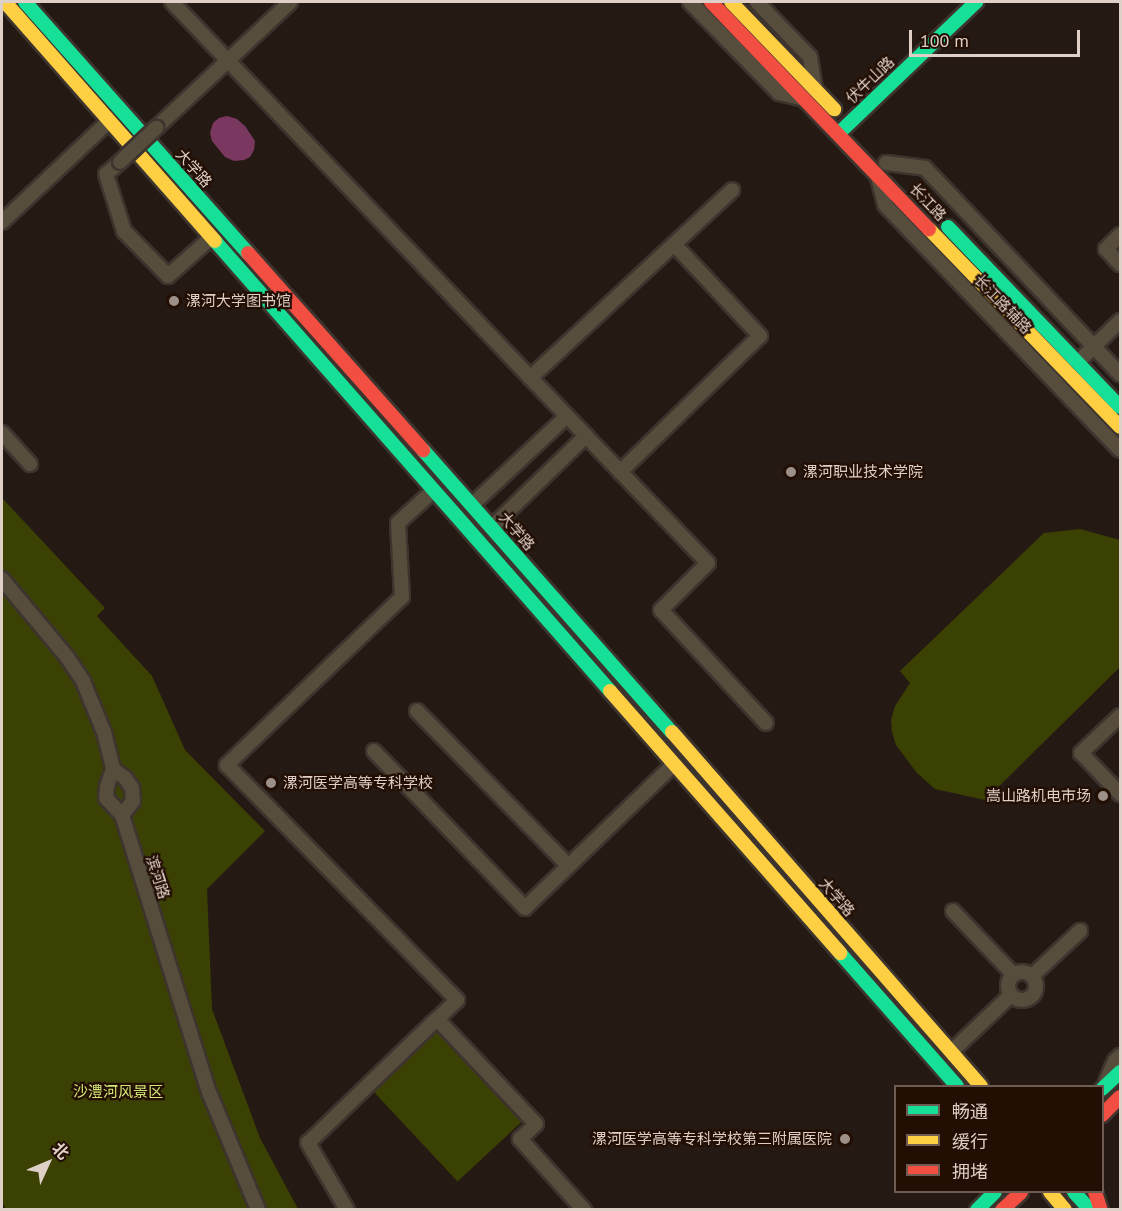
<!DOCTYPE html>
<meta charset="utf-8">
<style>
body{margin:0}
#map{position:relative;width:1122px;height:1211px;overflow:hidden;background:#251a13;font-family:"PT Sans","Noto Sans SC",sans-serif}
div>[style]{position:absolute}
.green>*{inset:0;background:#3b4103;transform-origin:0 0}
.water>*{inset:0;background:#7a3861}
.roads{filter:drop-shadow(2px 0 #3d342e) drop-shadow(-2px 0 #3d342e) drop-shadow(0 2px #3d342e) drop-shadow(0 -2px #3d342e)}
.street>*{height:14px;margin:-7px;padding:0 7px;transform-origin:7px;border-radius:7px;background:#564d3d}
.street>.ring{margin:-7px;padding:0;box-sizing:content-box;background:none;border:14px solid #564d3d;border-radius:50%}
.fast>*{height:14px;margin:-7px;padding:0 7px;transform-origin:7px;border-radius:7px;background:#16e098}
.slow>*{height:14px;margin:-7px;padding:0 7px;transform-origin:7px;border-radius:7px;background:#ffcf43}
.jam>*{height:14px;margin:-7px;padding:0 7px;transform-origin:7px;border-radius:7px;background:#f24e42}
.bridges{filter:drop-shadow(2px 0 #3d342e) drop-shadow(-2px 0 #3d342e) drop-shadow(0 2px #3d342e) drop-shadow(0 -2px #3d342e)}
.street-bridge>*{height:14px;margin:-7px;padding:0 7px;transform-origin:7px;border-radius:7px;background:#564d3d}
.dots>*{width:16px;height:16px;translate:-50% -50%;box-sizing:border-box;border:3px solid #230e04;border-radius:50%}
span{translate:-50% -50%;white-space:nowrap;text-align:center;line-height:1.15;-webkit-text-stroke:4.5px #230e04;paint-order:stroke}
.street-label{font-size:15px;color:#decfc7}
.poi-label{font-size:15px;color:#decfc7}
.left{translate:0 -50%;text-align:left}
.right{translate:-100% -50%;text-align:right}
.park-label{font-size:15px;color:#d2e672}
.frame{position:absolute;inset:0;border:3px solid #decfc7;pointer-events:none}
.legend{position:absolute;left:894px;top:1085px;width:210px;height:108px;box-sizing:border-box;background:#230e04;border:2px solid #6e5b52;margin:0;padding:8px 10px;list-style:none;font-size:18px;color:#decfc7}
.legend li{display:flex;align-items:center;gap:12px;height:30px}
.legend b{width:30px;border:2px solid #6e5b52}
.north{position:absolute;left:18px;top:1133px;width:60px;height:60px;-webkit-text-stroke:4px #230e04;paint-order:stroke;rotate:46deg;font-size:16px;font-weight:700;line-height:24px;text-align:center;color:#decfc7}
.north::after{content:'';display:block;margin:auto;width:21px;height:27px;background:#decfc7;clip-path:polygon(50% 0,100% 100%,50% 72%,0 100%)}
.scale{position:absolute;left:909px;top:30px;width:171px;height:27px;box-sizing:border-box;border:3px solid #decfc7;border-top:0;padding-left:8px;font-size:18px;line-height:21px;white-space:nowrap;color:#decfc7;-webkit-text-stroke:4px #230e04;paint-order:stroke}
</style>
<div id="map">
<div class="green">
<i style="clip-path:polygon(2px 498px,105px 608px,97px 616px,152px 676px,185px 750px,265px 831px,207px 889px,212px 1009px,260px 1138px,298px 1209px,6px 1210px,2px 1201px)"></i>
<i style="clip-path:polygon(1080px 529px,1120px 540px,1120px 667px,985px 800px,935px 789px,917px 773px,896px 745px,892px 732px,891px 720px,895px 706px,910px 683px,900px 671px,1044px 533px)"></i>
<i style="left:436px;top:1028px;width:127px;height:89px;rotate:47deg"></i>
</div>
<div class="water">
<i style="clip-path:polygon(227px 116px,237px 119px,245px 126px,255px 141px,254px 150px,250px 157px,244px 160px,234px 161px,225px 157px,212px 141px,210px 133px,213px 123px,219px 118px)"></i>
</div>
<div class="roads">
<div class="street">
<i style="left:172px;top:2px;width:572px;rotate:46.35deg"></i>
<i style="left:567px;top:416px;width:130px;rotate:136.9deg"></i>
<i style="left:690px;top:2px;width:127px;rotate:45.6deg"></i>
<i style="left:779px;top:93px;width:26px;rotate:13deg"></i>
<i style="left:757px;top:2px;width:76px;rotate:46.1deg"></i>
<i style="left:810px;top:57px;width:31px;rotate:81deg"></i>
<i style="left:156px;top:128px;width:184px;rotate:-43.2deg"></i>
<i style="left:120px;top:162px;width:18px;rotate:139deg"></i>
<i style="left:106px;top:174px;width:60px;rotate:72.5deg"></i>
<i style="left:124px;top:231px;width:63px;rotate:45.6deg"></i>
<i style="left:168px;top:276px;width:59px;rotate:-41.6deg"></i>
<i style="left:886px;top:163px;width:39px;rotate:7deg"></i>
<i style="left:925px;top:168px;width:284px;rotate:46.6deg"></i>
<i style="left:878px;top:178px;width:28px;rotate:75deg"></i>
<i style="left:885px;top:205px;width:339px;rotate:46.2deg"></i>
<i style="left:2px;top:222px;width:147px;rotate:-43.3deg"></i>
<i style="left:1120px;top:235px;width:20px;rotate:135deg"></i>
<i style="left:1106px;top:249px;width:21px;rotate:47deg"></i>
<i style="left:1078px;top:362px;width:59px;rotate:-44.3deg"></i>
<i style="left:530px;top:378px;width:276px;rotate:-42.9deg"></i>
<i style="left:567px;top:416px;width:28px;rotate:46deg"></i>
<i style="left:2px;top:433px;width:42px;rotate:47.9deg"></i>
<i style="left:620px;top:472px;width:195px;rotate:-44.2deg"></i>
<i style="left:760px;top:336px;width:126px;rotate:-133.1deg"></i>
<i style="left:433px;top:491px;width:47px;rotate:137.6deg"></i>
<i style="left:398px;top:523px;width:74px;rotate:86.9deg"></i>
<i style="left:402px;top:597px;width:243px;rotate:136.2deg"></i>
<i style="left:227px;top:765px;width:329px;rotate:45.6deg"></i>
<i style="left:457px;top:1000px;width:28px;rotate:136deg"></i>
<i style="left:437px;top:1019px;width:144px;rotate:46.7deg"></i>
<i style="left:536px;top:1124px;width:22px;rotate:137deg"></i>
<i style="left:520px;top:1139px;width:96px;rotate:48deg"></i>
<i style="left:492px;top:527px;width:131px;rotate:-44.1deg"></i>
<i style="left:586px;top:436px;width:176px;rotate:46.2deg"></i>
<i style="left:708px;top:563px;width:66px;rotate:135deg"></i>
<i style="left:661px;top:610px;width:154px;rotate:47.1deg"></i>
<i style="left:2px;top:579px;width:102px;rotate:50.2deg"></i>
<i style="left:67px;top:657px;width:29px;rotate:56deg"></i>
<i style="left:83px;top:681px;width:24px;rotate:68deg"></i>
<i style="left:92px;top:703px;width:31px;rotate:68deg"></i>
<i style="left:104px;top:732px;width:38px;rotate:76deg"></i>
<i style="left:113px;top:769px;width:18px;rotate:109deg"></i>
<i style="left:107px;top:786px;width:12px;rotate:95deg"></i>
<i style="left:106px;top:798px;width:23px;rotate:47deg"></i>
<i style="left:122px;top:815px;width:290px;rotate:72.6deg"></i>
<i style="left:209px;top:1092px;width:128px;rotate:67.4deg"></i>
<i style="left:417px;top:711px;width:216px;rotate:45.6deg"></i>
<i style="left:1120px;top:716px;width:54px;rotate:136.5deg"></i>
<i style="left:1081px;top:753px;width:57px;rotate:46.4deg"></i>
<i style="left:374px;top:751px;width:218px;rotate:46.1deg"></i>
<i style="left:525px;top:908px;width:207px;rotate:-44deg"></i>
<i style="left:113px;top:769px;width:15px;rotate:37deg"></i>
<i style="left:125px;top:778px;width:12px;rotate:55deg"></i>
<i style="left:132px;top:788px;width:13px;rotate:86deg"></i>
<i style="left:133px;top:801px;width:18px;rotate:128deg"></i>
<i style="left:953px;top:911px;width:87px;rotate:46.4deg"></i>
<i class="ring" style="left:1008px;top:972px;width:14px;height:14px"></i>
<i style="left:1032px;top:976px;width:66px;rotate:-43.2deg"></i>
<i style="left:951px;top:1052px;width:83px;rotate:-43.5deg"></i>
<i style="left:1106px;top:1082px;width:23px;rotate:-67deg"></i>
<i style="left:1115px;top:1061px;width:7px;rotate:-45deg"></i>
<i style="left:347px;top:1210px;width:78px;rotate:-120.2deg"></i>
<i style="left:308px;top:1143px;width:179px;rotate:-43.9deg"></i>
</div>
<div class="fast">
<i style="left:25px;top:2px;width:336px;rotate:48.4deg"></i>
<i style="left:839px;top:133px;width:190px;rotate:-43.7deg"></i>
<i style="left:948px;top:227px;width:249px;rotate:46.3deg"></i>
<i style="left:215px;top:241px;width:599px;rotate:48.72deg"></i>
<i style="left:423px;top:450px;width:376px;rotate:48.6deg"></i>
<i style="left:840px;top:953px;width:177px;rotate:48.7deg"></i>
<i style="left:1102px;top:1089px;width:25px;rotate:-43deg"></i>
<i style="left:1074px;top:1192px;width:24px;rotate:48deg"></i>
<i style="left:977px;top:1210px;width:25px;rotate:-45deg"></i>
</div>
<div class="slow">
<i style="left:5px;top:2px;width:318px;rotate:48.7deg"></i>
<i style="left:731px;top:2px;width:149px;rotate:46.1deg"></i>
<i style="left:929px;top:229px;width:275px;rotate:46deg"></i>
<i style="left:610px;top:691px;width:349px;rotate:48.7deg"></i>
<i style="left:672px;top:732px;width:470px;rotate:48.9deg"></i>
<i style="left:1050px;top:1192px;width:23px;rotate:50deg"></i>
</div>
<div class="jam">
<i style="left:711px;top:2px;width:315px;rotate:46.2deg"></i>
<i style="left:248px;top:253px;width:264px;rotate:48.4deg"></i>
<i style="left:1102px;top:1115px;width:25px;rotate:-45deg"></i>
<i style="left:1095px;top:1192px;width:19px;rotate:72deg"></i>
<i style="left:1002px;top:1210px;width:26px;rotate:-43deg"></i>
</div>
</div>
<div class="bridges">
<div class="street-bridge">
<i style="left:120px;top:162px;width:50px;rotate:-43.4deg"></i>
</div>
</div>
<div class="dots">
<i style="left:174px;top:301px;background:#9d9088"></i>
<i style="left:791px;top:472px;background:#9d9088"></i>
<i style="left:271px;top:783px;background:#9d9088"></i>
<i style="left:1103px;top:796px;background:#9d9088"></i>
<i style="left:845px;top:1139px;background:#9d9088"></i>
</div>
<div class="street-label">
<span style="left:870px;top:80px;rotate:-44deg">伏牛山路</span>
<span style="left:194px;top:168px;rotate:48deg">大学路</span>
<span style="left:928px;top:202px;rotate:46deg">长江路</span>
<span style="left:1003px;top:304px;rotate:46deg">长江路辅路</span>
<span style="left:517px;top:531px;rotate:49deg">大学路</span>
<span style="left:158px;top:877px;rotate:72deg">滨河路</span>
<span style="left:837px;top:897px;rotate:49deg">大学路</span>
</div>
<div class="poi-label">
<span class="left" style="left:186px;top:301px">漯河大学图书馆</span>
<span class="left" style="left:803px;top:472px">漯河职业技术学院</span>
<span class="left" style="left:283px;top:783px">漯河医学高等专科学校</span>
<span class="right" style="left:1091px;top:796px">嵩山路机电市场</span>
<span class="right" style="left:832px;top:1139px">漯河医学高等专科学校第三附属医院</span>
</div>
<div class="park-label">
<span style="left:118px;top:1092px">沙澧河风景区</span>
</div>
<div class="frame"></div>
<ul class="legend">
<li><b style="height:8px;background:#16e098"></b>畅通</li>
<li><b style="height:8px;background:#ffcf43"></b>缓行</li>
<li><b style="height:8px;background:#f24e42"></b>拥堵</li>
</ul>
<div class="north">北</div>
<div class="scale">100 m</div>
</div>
